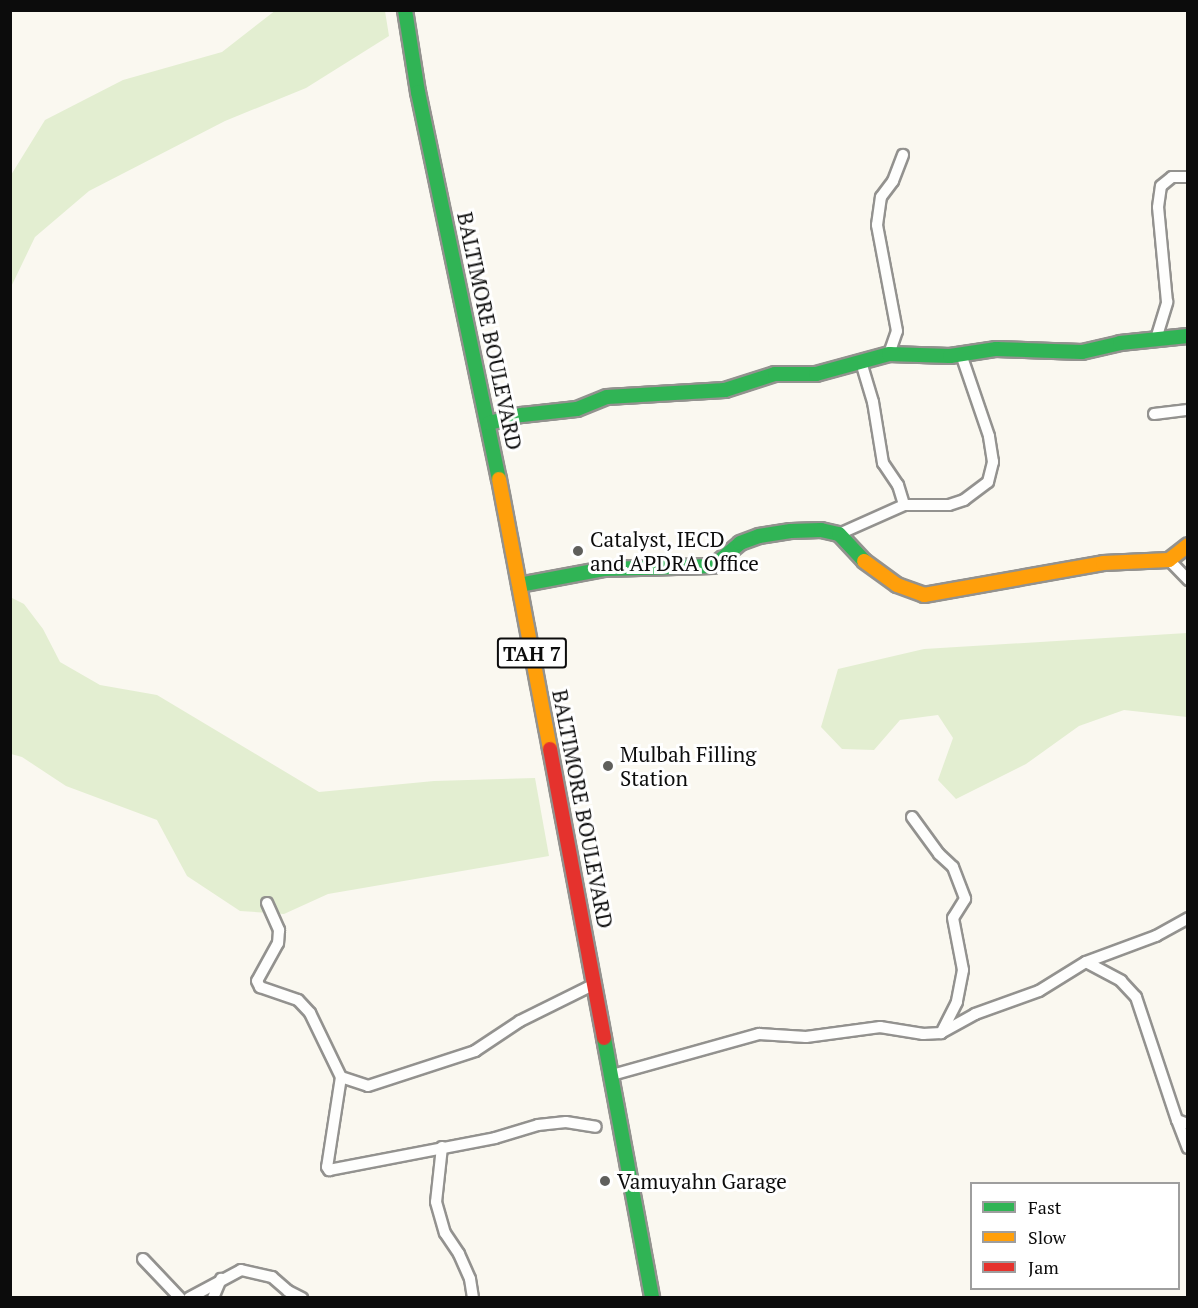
<!DOCTYPE html>
<style>
body{margin:0}
#map{position:relative;width:1198px;height:1308px;overflow:hidden;background:#faf8f0;font-family:"PT Serif",serif}
div>[style]{position:absolute}
.green>*{inset:0;background:#e3eed1}
.roads{filter:drop-shadow(2px 0 #93928f) drop-shadow(-2px 0 #93928f) drop-shadow(0 2px #93928f) drop-shadow(0 -2px #93928f)}
.street>*{height:10px;margin:-5px;padding:0 5px;transform-origin:5px;border-radius:5px;background:#fefefd}
.fast>*{height:14px;margin:-7px;padding:0 7px;transform-origin:7px;border-radius:7px;background:#30b455}
.slow>*{height:14px;margin:-7px;padding:0 7px;transform-origin:7px;border-radius:7px;background:#ff9f0a}
.jam>*{height:14px;margin:-7px;padding:0 7px;transform-origin:7px;border-radius:7px;background:#e5322d}
.dots>*{width:16px;height:16px;translate:-50% -50%;box-sizing:border-box;border:3px solid #fff;border-radius:50%}
span{translate:-50% -50%;white-space:nowrap;text-align:center;line-height:1.15;-webkit-text-stroke:6px #fff;paint-order:stroke}
.shield-label span{padding:2px 4px;background:#fff;border:2px solid;border-radius:4px;-webkit-text-stroke-width:0}
.shield-label{font-size:20px;color:#0c0c0c;font-weight:700}
.street-label{font-size:21px;color:#0c0c0c}
.poi-label{font-size:21px;color:#0c0c0c}
.left{translate:0 -50%;text-align:left}
.frame{position:absolute;inset:0;border:12px solid #0c0c0c;pointer-events:none}
.legend{position:absolute;left:970px;top:1182px;width:210px;height:108px;box-sizing:border-box;background:#fff;border:2px solid #9e9e9e;margin:0;padding:8px 10px;list-style:none;font-size:18px;color:#0c0c0c}
.legend li{display:flex;align-items:center;gap:12px;height:30px}
.legend b{width:30px;border:2px solid #9e9e9e}
</style>
<div id="map">
<div class="green">
<i style="clip-path:polygon(276px 10px,385px 11px,389px 36px,306px 88px,225px 121px,89px 191px,35px 237px,11px 287px,11px 175px,45px 120px,123px 80px,222px 52px)"></i>
<i style="clip-path:polygon(10px 597px,24px 604px,43px 629px,60px 662px,100px 685px,157px 695px,319px 792px,434px 781px,535px 778px,549px 856px,328px 894px,284px 914px,240px 911px,187px 876px,157px 820px,66px 786px,22px 757px,11px 754px)"></i>
<i style="clip-path:polygon(1187px 633px,1187px 717px,1124px 710px,1079px 726px,1026px 764px,956px 799px,938px 780px,953px 738px,938px 715px,900px 720px,874px 750px,842px 749px,821px 727px,838px 669px,924px 649px)"></i>
</div>
<div class="roads">
<div class="street">
<i style="left:1156px;top:339px;width:39px;rotate:-73deg"></i>
<i style="left:1167px;top:302px;width:95px;rotate:-95.4deg"></i>
<i style="left:1158px;top:207px;width:21px;rotate:-82deg"></i>
<i style="left:1161px;top:186px;width:14px;rotate:-39deg"></i>
<i style="left:1172px;top:177px;width:16px"></i>
<i style="left:889px;top:354px;width:24px;rotate:-71deg"></i>
<i style="left:897px;top:331px;width:108px;rotate:-100.7deg"></i>
<i style="left:877px;top:225px;width:28px;rotate:-82deg"></i>
<i style="left:881px;top:197px;width:20px;rotate:-53deg"></i>
<i style="left:893px;top:181px;width:28px;rotate:-69deg"></i>
<i style="left:861px;top:362px;width:42px;rotate:73.3deg"></i>
<i style="left:873px;top:402px;width:62px;rotate:80.7deg"></i>
<i style="left:883px;top:463px;width:27px;rotate:56deg"></i>
<i style="left:898px;top:485px;width:21px;rotate:73deg"></i>
<i style="left:1154px;top:414px;width:34px;rotate:-7deg"></i>
<i style="left:839px;top:534px;width:71px;rotate:-24deg"></i>
<i style="left:904px;top:505px;width:45px"></i>
<i style="left:949px;top:505px;width:16px;rotate:-18deg"></i>
<i style="left:964px;top:500px;width:30px;rotate:-37deg"></i>
<i style="left:988px;top:482px;width:21px;rotate:-76deg"></i>
<i style="left:993px;top:462px;width:26px;rotate:-99deg"></i>
<i style="left:989px;top:436px;width:87px;rotate:-108.9deg"></i>
<i style="left:1169px;top:560px;width:28px;rotate:46deg"></i>
<i style="left:912px;top:817px;width:46px;rotate:53.9deg"></i>
<i style="left:939px;top:854px;width:19px;rotate:43deg"></i>
<i style="left:953px;top:867px;width:34px;rotate:69deg"></i>
<i style="left:965px;top:899px;width:22px;rotate:122deg"></i>
<i style="left:953px;top:918px;width:53px;rotate:79.1deg"></i>
<i style="left:963px;top:970px;width:33px;rotate:101deg"></i>
<i style="left:957px;top:1002px;width:35px;rotate:117deg"></i>
<i style="left:267px;top:903px;width:30px;rotate:66deg"></i>
<i style="left:279px;top:930px;width:13px;rotate:94deg"></i>
<i style="left:278px;top:943px;width:43px;rotate:118.9deg"></i>
<i style="left:257px;top:981px;width:7px;rotate:63deg"></i>
<i style="left:260px;top:987px;width:40px;rotate:18.9deg"></i>
<i style="left:298px;top:1000px;width:18px;rotate:47deg"></i>
<i style="left:310px;top:1013px;width:71px;rotate:64.2deg"></i>
<i style="left:341px;top:1077px;width:91px;rotate:98.8deg"></i>
<i style="left:327px;top:1167px;width:4px;rotate:56deg"></i>
<i style="left:329px;top:1170px;width:169px;rotate:-10.9deg"></i>
<i style="left:495px;top:1138px;width:45px;rotate:-16.8deg"></i>
<i style="left:538px;top:1125px;width:28px;rotate:-6deg"></i>
<i style="left:566px;top:1122px;width:30px;rotate:9deg"></i>
<i style="left:1086px;top:962px;width:40px;rotate:28deg"></i>
<i style="left:1121px;top:981px;width:22px;rotate:47deg"></i>
<i style="left:1136px;top:997px;width:130px;rotate:71.6deg"></i>
<i style="left:1177px;top:1120px;width:12px;rotate:20deg"></i>
<i style="left:612px;top:1075px;width:153px;rotate:-15.6deg"></i>
<i style="left:759px;top:1034px;width:47px;rotate:3.7deg"></i>
<i style="left:806px;top:1037px;width:75px;rotate:-7.7deg"></i>
<i style="left:880px;top:1027px;width:44px;rotate:9.2deg"></i>
<i style="left:923px;top:1034px;width:18px;rotate:-3deg"></i>
<i style="left:941px;top:1033px;width:39px;rotate:-29deg"></i>
<i style="left:975px;top:1014px;width:68px;rotate:-19.8deg"></i>
<i style="left:1039px;top:991px;width:55px;rotate:-31.7deg"></i>
<i style="left:1086px;top:962px;width:75px;rotate:-20.4deg"></i>
<i style="left:1156px;top:936px;width:37px;rotate:-29deg"></i>
<i style="left:341px;top:1077px;width:28px;rotate:18deg"></i>
<i style="left:368px;top:1086px;width:113px;rotate:-18.1deg"></i>
<i style="left:475px;top:1051px;width:54px;rotate:-33.7deg"></i>
<i style="left:520px;top:1021px;width:84px;rotate:-26.3deg"></i>
<i style="left:1177px;top:1120px;width:30px;rotate:69deg"></i>
<i style="left:442px;top:1147px;width:55px;rotate:96.2deg"></i>
<i style="left:436px;top:1202px;width:32px;rotate:74deg"></i>
<i style="left:445px;top:1233px;width:25px;rotate:56deg"></i>
<i style="left:459px;top:1254px;width:27px;rotate:66deg"></i>
<i style="left:470px;top:1279px;width:19px;rotate:81deg"></i>
<i style="left:143px;top:1259px;width:54px;rotate:46.5deg"></i>
<i style="left:189px;top:1298px;width:59px;rotate:-28.3deg"></i>
<i style="left:241px;top:1270px;width:32px;rotate:13deg"></i>
<i style="left:272px;top:1277px;width:21px;rotate:41deg"></i>
<i style="left:288px;top:1291px;width:16px;rotate:27deg"></i>
<i style="left:213px;top:1298px;width:21px;rotate:-67deg"></i>
</div>
<div class="fast">
<i style="left:405px;top:10px;width:83px;rotate:81deg"></i>
<i style="left:418px;top:92px;width:395px;rotate:78.2deg"></i>
<i style="left:489px;top:423px;width:34px;rotate:-14deg"></i>
<i style="left:522px;top:415px;width:55px;rotate:-6.2deg"></i>
<i style="left:577px;top:409px;width:32px;rotate:-22deg"></i>
<i style="left:607px;top:397px;width:118px;rotate:-3.4deg"></i>
<i style="left:725px;top:390px;width:52px;rotate:-17.7deg"></i>
<i style="left:775px;top:374px;width:41px"></i>
<i style="left:816px;top:374px;width:76px;rotate:-15.3deg"></i>
<i style="left:889px;top:354px;width:61px;rotate:1.9deg"></i>
<i style="left:950px;top:356px;width:47px;rotate:-8.7deg"></i>
<i style="left:996px;top:349px;width:86px;rotate:2deg"></i>
<i style="left:1082px;top:352px;width:39px;rotate:-13deg"></i>
<i style="left:1120px;top:343px;width:68px;rotate:-5.9deg"></i>
<i style="left:519px;top:585px;width:86px;rotate:-10.7deg"></i>
<i style="left:604px;top:569px;width:109px;rotate:-1.6deg"></i>
<i style="left:713px;top:566px;width:35px;rotate:-40deg"></i>
<i style="left:740px;top:543px;width:20px;rotate:-20deg"></i>
<i style="left:759px;top:536px;width:32px;rotate:-9deg"></i>
<i style="left:791px;top:531px;width:30px;rotate:-2deg"></i>
<i style="left:821px;top:530px;width:18px;rotate:13deg"></i>
<i style="left:839px;top:534px;width:37px;rotate:47deg"></i>
<i style="left:604px;top:1038px;width:264px;rotate:79.5deg"></i>
</div>
<div class="slow">
<i style="left:499px;top:479px;width:275px;rotate:79.3deg"></i>
<i style="left:864px;top:561px;width:41px;rotate:36deg"></i>
<i style="left:897px;top:585px;width:29px;rotate:20deg"></i>
<i style="left:924px;top:595px;width:182px;rotate:-10.1deg"></i>
<i style="left:1103px;top:563px;width:66px;rotate:-2.6deg"></i>
<i style="left:1169px;top:560px;width:24px;rotate:-38deg"></i>
</div>
<div class="jam">
<i style="left:550px;top:749px;width:294px;rotate:79.4deg"></i>
</div>
</div>
<div class="dots">
<i style="left:578px;top:551px;background:#5f5f5c"></i>
<i style="left:608px;top:766px;background:#5f5f5c"></i>
<i style="left:605px;top:1181px;background:#5f5f5c"></i>
</div>
<div class="shield-label">
<span style="left:532px;top:653px">TAH 7</span>
</div>
<div class="street-label">
<span style="left:490px;top:331px;rotate:78deg">BALTIMORE BOULEVARD</span>
<span style="left:583px;top:809px;rotate:79deg">BALTIMORE BOULEVARD</span>
</div>
<div class="poi-label">
<span class="left" style="left:590px;top:551px">Catalyst, IECD<br>and APDRA Office</span>
<span class="left" style="left:620px;top:766px">Mulbah Filling<br>Station</span>
<span class="left" style="left:617px;top:1181px">Vamuyahn Garage</span>
</div>
<div class="frame"></div>
<ul class="legend">
<li><b style="height:8px;background:#30b455"></b>Fast</li>
<li><b style="height:8px;background:#ff9f0a"></b>Slow</li>
<li><b style="height:8px;background:#e5322d"></b>Jam</li>
</ul>
</div>
